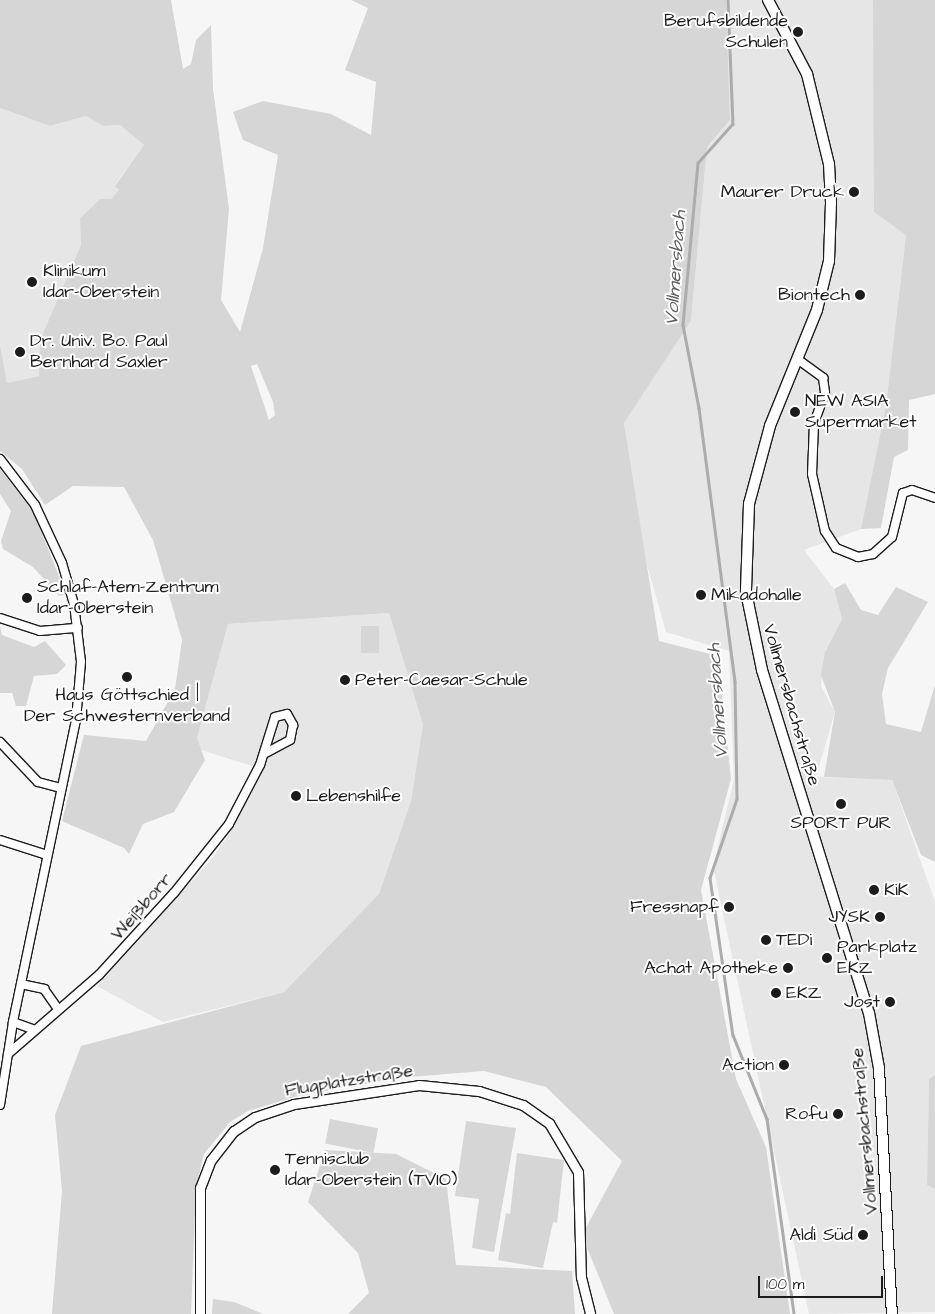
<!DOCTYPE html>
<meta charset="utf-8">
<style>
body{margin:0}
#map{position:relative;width:935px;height:1314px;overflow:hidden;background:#f6f6f6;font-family:"Architects Daughter",sans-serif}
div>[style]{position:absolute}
.built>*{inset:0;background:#e6e6e6}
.green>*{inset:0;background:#d6d6d6;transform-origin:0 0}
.stream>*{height:2.5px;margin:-1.25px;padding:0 1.25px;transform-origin:1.25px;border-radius:1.25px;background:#acacac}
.roads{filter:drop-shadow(1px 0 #1c1c1c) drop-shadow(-1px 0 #1c1c1c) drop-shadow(0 1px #1c1c1c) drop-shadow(0 -1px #1c1c1c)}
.minor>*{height:8px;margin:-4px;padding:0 4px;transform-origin:4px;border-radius:4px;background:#fff}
.tertiary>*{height:9px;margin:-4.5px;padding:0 4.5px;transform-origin:4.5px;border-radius:4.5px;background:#fff}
.secondary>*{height:10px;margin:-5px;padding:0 5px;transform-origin:5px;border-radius:5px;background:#fff}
.dots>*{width:14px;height:14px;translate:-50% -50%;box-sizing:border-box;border:2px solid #fff;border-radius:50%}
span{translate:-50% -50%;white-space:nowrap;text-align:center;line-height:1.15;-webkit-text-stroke:4px #fff;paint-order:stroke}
.poi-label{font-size:18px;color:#1c1c1c}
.right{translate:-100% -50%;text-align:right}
.left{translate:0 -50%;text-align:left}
.street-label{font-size:18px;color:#1c1c1c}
.water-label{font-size:19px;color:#5d5d5d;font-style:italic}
.scale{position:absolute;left:758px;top:1276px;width:125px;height:22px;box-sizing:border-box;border:2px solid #1c1c1c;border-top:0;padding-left:6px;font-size:15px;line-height:18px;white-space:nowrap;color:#1c1c1c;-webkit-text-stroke:4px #fff;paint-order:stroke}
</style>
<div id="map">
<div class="built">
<i style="clip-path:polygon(726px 0,873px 0,877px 75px,906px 235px,886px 405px,861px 529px,804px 550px,834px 589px,842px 619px,825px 652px,821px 686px,835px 712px,816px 777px,892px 780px,935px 902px,935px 1075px,929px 1080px,927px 1185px,935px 1189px,935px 1312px,809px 1314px,713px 867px,734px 779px,729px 651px,666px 632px,646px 561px,624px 423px,691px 321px,707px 147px,730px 120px)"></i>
<i style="clip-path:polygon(0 108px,50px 126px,86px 116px,103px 126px,120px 125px,144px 145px,115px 185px,119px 190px,111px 199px,100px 199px,80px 218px,81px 245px,40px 340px,39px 376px,7px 383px,0 345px)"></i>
<i style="clip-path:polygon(389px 613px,423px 725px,411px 801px,379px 895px,284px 992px,163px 1022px,97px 986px,210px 861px,230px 833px,262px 769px,201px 750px,197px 738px,228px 624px)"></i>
</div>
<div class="green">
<i style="clip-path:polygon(evenodd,0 0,171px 0,183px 69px,191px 64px,196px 40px,211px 25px,213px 89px,229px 209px,221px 300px,240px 332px,263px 248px,278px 155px,243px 140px,233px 112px,263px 101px,331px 114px,371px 135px,376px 82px,345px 70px,368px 8px,351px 0,726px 0,730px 120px,707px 147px,691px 321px,624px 423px,659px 641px,718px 656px,731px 779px,701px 890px,736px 1079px,766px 1147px,790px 1314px,614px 1314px,582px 1235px,622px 1161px,546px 1087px,484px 1071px,397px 1078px,294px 1097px,248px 1111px,230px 1122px,204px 1154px,196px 1187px,191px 1314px,52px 1314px,62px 1191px,55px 1115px,81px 1046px,284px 992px,379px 894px,411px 801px,423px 725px,389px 613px,228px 624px,197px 738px,205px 760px,174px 812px,143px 824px,129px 854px,124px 848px,62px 821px,84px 735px,146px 741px,175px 689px,182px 640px,153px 540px,124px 487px,73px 486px,45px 505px,22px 469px,0 451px,0 345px,7px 383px,39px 376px,40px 340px,81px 245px,80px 218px,100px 199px,111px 199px,119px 190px,115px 186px,144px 145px,120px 125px,103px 126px,86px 116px,50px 126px,0 108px,0 0,257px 364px,273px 402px,275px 415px,269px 420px,251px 366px,257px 364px)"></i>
<i style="clip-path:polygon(873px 0,935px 0,935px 394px,909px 400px,908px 450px,894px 457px,881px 528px,861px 529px,886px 405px,906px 235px,874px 212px)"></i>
<i style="clip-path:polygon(0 469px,34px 513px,66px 594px,59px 596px,33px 567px,3px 549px,1px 541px,11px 511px,0 494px)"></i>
<i style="clip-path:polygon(845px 583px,861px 610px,878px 615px,896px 587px,928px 602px,888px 668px,882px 694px,886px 724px,921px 732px,935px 685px,935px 862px,921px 855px,892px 780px,824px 777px,835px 712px,821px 675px,825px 652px,842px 619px,834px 589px)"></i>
<i style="clip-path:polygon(0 626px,2px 635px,34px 647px,45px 641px,66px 665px,57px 674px,34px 676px,26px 706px,16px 706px,12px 693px,0 693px)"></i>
<i style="left:361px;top:626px;width:18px;height:27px"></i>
<i style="clip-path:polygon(935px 1075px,935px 1189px,927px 1185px,929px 1079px)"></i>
<i style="left:330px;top:1119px;width:49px;height:25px;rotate:11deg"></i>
<i style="clip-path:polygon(466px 1121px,516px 1128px,494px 1252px,472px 1248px,479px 1199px,455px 1196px)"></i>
<i style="clip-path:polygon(325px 1150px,396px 1154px,446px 1179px,456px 1265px,572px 1271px,575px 1314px,348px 1314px,369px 1293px,358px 1253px,308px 1202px)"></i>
<i style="clip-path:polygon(517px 1153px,564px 1160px,557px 1223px,553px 1222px,543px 1268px,498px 1260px,506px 1213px,510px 1214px)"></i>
<i style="clip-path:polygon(213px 1299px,234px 1302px,263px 1314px,212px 1314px)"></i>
</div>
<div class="stream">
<i style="left:728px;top:0;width:124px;rotate:87.7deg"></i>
<i style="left:733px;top:124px;width:52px;rotate:131.9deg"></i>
<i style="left:698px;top:163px;width:163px;rotate:95.3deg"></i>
<i style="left:683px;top:325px;width:85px;rotate:79.1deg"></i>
<i style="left:699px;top:408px;width:276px;rotate:82.5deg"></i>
<i style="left:735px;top:682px;width:117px;rotate:89deg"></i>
<i style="left:737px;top:799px;width:83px;rotate:108.9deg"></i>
<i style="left:710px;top:878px;width:159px;rotate:81.7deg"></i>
<i style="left:733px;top:1035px;width:91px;rotate:68deg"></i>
<i style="left:767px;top:1119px;width:197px;rotate:82.1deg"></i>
</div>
<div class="roads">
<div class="minor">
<i style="left:800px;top:361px;width:29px;rotate:36deg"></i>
<i style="left:823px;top:378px;width:15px;rotate:82deg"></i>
<i style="left:825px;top:393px;width:32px;rotate:110deg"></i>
<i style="left:814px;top:423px;width:51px;rotate:92.2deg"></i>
<i style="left:812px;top:474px;width:58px;rotate:77.2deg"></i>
<i style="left:825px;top:531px;width:20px;rotate:57deg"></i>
<i style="left:836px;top:548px;width:24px;rotate:22deg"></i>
<i style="left:858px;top:557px;width:15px;rotate:-11deg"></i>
<i style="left:873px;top:554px;width:25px;rotate:-42deg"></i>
<i style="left:892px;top:537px;width:45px;rotate:-76deg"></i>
<i style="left:903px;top:493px;width:9px;rotate:-18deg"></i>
<i style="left:912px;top:490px;width:24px;rotate:19deg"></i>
<i style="left:0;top:459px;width:58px;rotate:52.7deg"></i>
<i style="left:35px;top:505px;width:64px;rotate:65deg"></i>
<i style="left:62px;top:563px;width:43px;rotate:73.7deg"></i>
<i style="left:74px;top:604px;width:58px;rotate:83.1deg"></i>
<i style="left:81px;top:662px;width:58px;rotate:94.9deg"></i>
<i style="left:76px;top:720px;width:309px;rotate:101.8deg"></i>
<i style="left:13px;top:1022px;width:84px;rotate:98.9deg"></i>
<i style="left:0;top:618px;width:42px;rotate:18deg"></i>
<i style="left:40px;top:631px;width:38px;rotate:-5deg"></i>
<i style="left:0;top:742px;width:55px;rotate:46.5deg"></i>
<i style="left:38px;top:782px;width:24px;rotate:15deg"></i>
<i style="left:0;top:840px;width:49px;rotate:17.7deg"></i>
<i style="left:21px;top:984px;width:24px;rotate:12deg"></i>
<i style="left:44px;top:989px;width:24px;rotate:55deg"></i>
<i style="left:13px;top:1022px;width:23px;rotate:20deg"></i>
<i style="left:8px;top:1054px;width:121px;rotate:-41deg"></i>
<i style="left:99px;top:975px;width:111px;rotate:-47.6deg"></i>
<i style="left:174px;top:893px;width:88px;rotate:-51.4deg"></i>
<i style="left:229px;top:824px;width:67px;rotate:-62.3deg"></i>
<i style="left:260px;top:765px;width:50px;rotate:-72.6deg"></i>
<i style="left:275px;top:717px;width:12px;rotate:-14deg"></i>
<i style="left:287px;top:714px;width:13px;rotate:61deg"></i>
<i style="left:293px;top:725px;width:15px;rotate:101deg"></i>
<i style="left:290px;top:740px;width:27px;rotate:152deg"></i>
</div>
<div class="tertiary">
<i style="left:200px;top:1314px;width:126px;rotate:-90deg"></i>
<i style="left:200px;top:1188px;width:30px;rotate:-69deg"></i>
<i style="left:211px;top:1160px;width:37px;rotate:-52deg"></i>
<i style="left:234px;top:1131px;width:25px;rotate:-34deg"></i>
<i style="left:255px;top:1117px;width:41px;rotate:-18.4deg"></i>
<i style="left:294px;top:1104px;width:126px;rotate:-8.6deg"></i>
<i style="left:419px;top:1085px;width:60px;rotate:5.7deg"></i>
<i style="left:479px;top:1091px;width:46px;rotate:17.7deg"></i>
<i style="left:523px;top:1105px;width:32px;rotate:35deg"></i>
<i style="left:549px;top:1123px;width:57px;rotate:59.4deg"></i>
<i style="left:578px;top:1172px;width:105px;rotate:88.4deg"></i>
<i style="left:581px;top:1277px;width:38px;rotate:76deg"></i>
</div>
<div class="secondary">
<i style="left:768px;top:0;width:84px;rotate:62.2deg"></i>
<i style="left:807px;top:74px;width:93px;rotate:76.3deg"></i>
<i style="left:829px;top:164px;width:39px;rotate:87deg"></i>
<i style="left:831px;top:203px;width:58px;rotate:92deg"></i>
<i style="left:829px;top:261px;width:50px;rotate:103.8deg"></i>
<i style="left:817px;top:310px;width:125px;rotate:112.1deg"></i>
<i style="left:770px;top:426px;width:81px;rotate:105.1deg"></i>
<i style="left:749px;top:504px;width:88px;rotate:92deg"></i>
<i style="left:746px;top:592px;width:80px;rotate:78.4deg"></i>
<i style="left:762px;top:670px;width:359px;rotate:72.7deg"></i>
<i style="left:869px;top:1013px;width:56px;rotate:79.7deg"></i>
<i style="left:879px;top:1068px;width:246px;rotate:87deg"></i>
</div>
</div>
<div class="dots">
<i style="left:798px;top:32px;background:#1c1c1c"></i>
<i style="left:854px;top:192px;background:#1c1c1c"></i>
<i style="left:32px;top:282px;background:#1c1c1c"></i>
<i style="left:860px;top:295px;background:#1c1c1c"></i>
<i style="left:20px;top:352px;background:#1c1c1c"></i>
<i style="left:795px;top:412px;background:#1c1c1c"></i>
<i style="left:701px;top:595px;background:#1c1c1c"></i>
<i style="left:27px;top:598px;background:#1c1c1c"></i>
<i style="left:127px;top:677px;background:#1c1c1c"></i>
<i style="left:345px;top:680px;background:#1c1c1c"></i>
<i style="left:296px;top:796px;background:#1c1c1c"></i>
<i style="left:841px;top:804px;background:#1c1c1c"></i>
<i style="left:874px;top:890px;background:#1c1c1c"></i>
<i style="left:729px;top:907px;background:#1c1c1c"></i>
<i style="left:880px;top:917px;background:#1c1c1c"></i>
<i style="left:766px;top:940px;background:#1c1c1c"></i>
<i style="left:827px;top:958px;background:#1c1c1c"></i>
<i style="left:788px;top:968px;background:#1c1c1c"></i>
<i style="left:776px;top:993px;background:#1c1c1c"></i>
<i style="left:890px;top:1002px;background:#1c1c1c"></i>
<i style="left:784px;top:1065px;background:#1c1c1c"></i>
<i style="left:838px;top:1114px;background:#1c1c1c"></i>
<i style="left:275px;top:1170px;background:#1c1c1c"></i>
<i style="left:863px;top:1235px;background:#1c1c1c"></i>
</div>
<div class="poi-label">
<span class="right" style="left:788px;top:32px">Berufsbildende<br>Schulen</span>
<span class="right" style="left:844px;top:192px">Maurer Druck</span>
<span class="left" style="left:43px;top:282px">Klinikum<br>Idar-Oberstein</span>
<span class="right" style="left:850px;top:295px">Biontech</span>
<span class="left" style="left:30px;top:352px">Dr. Univ. Bo. Paul<br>Bernhard Saxler</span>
<span class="left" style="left:805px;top:412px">NEW ASIA<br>Supermarket</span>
<span class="left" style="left:37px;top:598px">Schlaf-Atem-Zentrum<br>Idar-Oberstein</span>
<span class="left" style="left:711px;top:595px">Mikadohalle</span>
<span class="left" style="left:355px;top:680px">Peter-Caesar-Schule</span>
<span style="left:127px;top:706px">Haus Göttschied |<br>Der Schwesternverband</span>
<span class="left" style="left:306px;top:796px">Lebenshilfe</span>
<span style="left:841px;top:823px">SPORT PUR</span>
<span class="left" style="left:884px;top:890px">KiK</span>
<span class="right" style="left:719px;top:907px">Fressnapf</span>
<span class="right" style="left:870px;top:917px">JYSK</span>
<span class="left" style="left:776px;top:940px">TEDi</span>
<span class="left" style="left:837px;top:958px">Parkplatz<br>EKZ</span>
<span class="right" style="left:778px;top:968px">Achat Apotheke</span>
<span class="left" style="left:786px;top:993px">EKZ</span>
<span class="right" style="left:880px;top:1002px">Jost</span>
<span class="right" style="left:774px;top:1065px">Action</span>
<span class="right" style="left:828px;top:1114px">Rofu</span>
<span class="left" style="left:285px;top:1170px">Tennisclub<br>Idar-Oberstein (TVIO)</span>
<span class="right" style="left:853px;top:1235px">Aldi Süd</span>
</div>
<div class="street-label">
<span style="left:791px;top:705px;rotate:74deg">Vollmersbachstraße</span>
<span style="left:142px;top:907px;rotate:-49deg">Weißborr</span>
<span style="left:349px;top:1081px;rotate:-9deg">Flugplatzstraße</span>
<span style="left:865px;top:1131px;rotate:-95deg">Vollmersbachstraße</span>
</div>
<div class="water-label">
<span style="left:676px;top:268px;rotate:-86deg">Vollmersbach</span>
<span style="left:718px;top:701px;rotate:-94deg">Vollmersbach</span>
</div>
<div class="scale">100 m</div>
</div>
